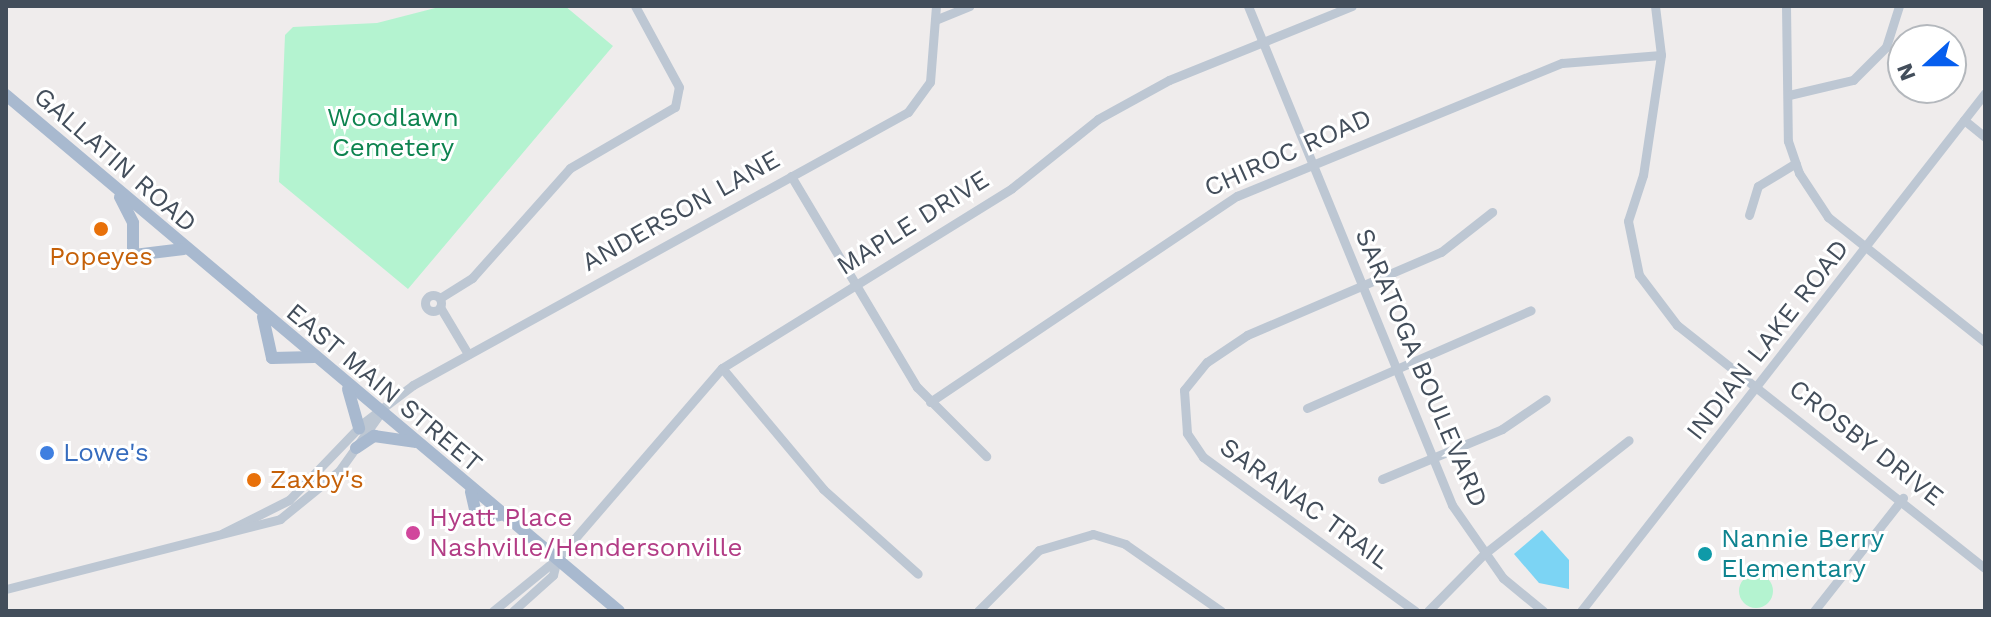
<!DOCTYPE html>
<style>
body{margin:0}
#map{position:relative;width:1991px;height:617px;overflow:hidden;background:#efecec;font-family:"Work Sans",sans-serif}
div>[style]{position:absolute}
.green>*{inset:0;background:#b4f3d0}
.round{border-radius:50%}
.water>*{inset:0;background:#7cd4f4}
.minor>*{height:9px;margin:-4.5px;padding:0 4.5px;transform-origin:4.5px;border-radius:4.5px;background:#bdc7d3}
.minor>.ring{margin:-4.5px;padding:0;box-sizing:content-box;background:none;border:9px solid #bdc7d3;border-radius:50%}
.major>*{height:12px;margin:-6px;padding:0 6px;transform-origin:6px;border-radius:6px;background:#a8b9cf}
.dots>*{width:22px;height:22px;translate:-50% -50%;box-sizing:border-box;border:4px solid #fff;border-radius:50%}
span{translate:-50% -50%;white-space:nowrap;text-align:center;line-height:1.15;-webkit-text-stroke:6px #fff;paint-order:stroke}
.park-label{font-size:26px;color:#0d834f}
.street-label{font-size:26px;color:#434e5b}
.food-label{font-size:26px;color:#c56008}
.left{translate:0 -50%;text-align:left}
.shop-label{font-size:26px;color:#366cbe}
.hotel-label{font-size:26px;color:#b23c85}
.culture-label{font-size:26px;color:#0d838f}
.frame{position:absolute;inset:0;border:8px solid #434e5b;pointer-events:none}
.north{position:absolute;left:1887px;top:24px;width:80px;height:80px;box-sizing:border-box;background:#fff;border:2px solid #b4b8bd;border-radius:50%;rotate:249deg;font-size:22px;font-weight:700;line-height:32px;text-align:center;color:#434e5b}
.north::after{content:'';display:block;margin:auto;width:28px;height:36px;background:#065eee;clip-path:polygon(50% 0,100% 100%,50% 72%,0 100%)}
</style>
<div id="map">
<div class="green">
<i style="clip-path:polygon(443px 6px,565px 6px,613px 46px,408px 289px,279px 182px,285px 35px,293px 27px,377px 23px)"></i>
<i class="round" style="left:1739px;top:574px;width:34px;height:34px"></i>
</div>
<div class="water">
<i style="clip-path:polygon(1542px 530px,1569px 560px,1569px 589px,1539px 583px,1514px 554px)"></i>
</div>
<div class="minor">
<i style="left:1248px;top:6px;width:539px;rotate:67.76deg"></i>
<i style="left:1452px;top:505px;width:89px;rotate:55.1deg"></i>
<i style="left:1503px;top:578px;width:52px;rotate:39.5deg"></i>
<i style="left:1655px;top:6px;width:49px;rotate:83deg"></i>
<i style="left:1661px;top:55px;width:121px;rotate:98.5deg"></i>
<i style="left:1643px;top:175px;width:48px;rotate:108.1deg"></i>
<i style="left:1628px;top:221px;width:55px;rotate:78.5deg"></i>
<i style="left:1639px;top:275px;width:63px;rotate:52.8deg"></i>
<i style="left:1677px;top:325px;width:392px;rotate:38.3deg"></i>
<i style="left:1786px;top:6px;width:135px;rotate:89.2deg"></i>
<i style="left:1788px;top:141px;width:34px;rotate:71deg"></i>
<i style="left:1799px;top:173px;width:53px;rotate:56.6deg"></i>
<i style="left:1828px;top:217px;width:201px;rotate:38.5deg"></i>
<i style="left:935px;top:20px;width:37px;rotate:-22deg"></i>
<i style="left:1789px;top:95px;width:66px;rotate:-13.2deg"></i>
<i style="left:1853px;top:80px;width:47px;rotate:-45deg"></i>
<i style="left:1886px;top:47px;width:43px;rotate:-72.4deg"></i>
<i style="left:1964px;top:120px;width:27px;rotate:39deg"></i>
<i style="left:791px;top:176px;width:246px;rotate:59.2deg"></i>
<i style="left:917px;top:387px;width:98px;rotate:45deg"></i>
<i style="left:1749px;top:215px;width:30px;rotate:-73deg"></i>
<i style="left:1758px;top:186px;width:44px;rotate:-31.2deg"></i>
<i class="ring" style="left:425px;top:295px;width:7px;height:7px"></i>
<i style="left:440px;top:298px;width:38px;rotate:-32deg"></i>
<i style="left:472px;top:278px;width:147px;rotate:-48.3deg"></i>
<i style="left:570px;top:168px;width:121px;rotate:-30.2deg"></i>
<i style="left:675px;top:107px;width:20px;rotate:-79deg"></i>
<i style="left:679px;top:87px;width:92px;rotate:-118.5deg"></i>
<i style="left:440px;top:307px;width:55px;rotate:59.2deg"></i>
<i style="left:722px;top:368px;width:158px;rotate:50.1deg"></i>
<i style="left:823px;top:489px;width:127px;rotate:41.8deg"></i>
<i style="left:930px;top:402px;width:370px;rotate:-33.9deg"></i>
<i style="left:1237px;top:196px;width:351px;rotate:-22.3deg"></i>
<i style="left:1562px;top:63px;width:99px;rotate:-4.6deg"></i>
<i style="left:1307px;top:408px;width:244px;rotate:-23.6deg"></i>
<i style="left:1382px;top:479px;width:130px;rotate:-22.6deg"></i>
<i style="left:1502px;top:429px;width:53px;rotate:-34.3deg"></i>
<i style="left:223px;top:533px;width:74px;rotate:-26.6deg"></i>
<i style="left:289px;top:500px;width:107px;rotate:-46.1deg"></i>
<i style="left:363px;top:423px;width:63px;rotate:-37.2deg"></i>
<i style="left:413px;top:385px;width:565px;rotate:-28.88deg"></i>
<i style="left:908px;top:112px;width:37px;rotate:-54deg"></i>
<i style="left:930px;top:82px;width:76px;rotate:-85.5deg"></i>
<i style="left:6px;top:589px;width:283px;rotate:-14.3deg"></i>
<i style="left:280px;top:519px;width:76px;rotate:-39.1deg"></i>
<i style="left:339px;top:471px;width:69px;rotate:-54.5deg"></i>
<i style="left:493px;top:611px;width:82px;rotate:-39.1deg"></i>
<i style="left:557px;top:559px;width:252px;rotate:-49.2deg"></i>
<i style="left:722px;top:368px;width:341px;rotate:-31.8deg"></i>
<i style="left:1012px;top:188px;width:110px;rotate:-38.7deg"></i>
<i style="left:1098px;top:119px;width:81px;rotate:-28.8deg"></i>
<i style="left:1169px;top:80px;width:197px;rotate:-22deg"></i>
<i style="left:513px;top:611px;width:54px;rotate:-42deg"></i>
<i style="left:553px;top:575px;width:16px;rotate:-76deg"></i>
<i style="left:978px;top:611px;width:86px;rotate:-45deg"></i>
<i style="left:1039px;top:550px;width:56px;rotate:-16.5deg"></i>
<i style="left:1093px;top:534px;width:34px;rotate:17deg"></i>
<i style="left:1125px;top:544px;width:117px;rotate:34.9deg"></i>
<i style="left:1415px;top:611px;width:262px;rotate:-144deg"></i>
<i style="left:1203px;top:457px;width:29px;rotate:-124deg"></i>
<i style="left:1187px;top:433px;width:43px;rotate:-94deg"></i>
<i style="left:1184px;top:390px;width:36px;rotate:-51deg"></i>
<i style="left:1207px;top:362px;width:48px;rotate:-34deg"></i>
<i style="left:1247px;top:335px;width:211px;rotate:-23.2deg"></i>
<i style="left:1441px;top:252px;width:65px;rotate:-38.1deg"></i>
<i style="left:1428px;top:611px;width:80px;rotate:-45.5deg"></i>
<i style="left:1484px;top:554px;width:184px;rotate:-38.2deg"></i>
<i style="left:1581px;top:611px;width:657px;rotate:-52.05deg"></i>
<i style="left:1814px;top:611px;width:144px;rotate:-51.8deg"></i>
</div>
<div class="major">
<i style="left:6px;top:95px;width:801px;rotate:40.09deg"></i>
<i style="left:120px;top:197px;width:29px;rotate:63deg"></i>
<i style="left:133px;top:223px;width:26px;rotate:90deg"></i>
<i style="left:126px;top:256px;width:58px;rotate:-6.9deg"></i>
<i style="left:263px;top:317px;width:42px;rotate:77.6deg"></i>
<i style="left:272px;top:358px;width:42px;rotate:-1.4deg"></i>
<i style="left:348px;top:389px;width:41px;rotate:74.2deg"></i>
<i style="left:356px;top:448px;width:22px;rotate:-34deg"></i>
<i style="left:374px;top:436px;width:41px;rotate:8.3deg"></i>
<i style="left:471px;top:492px;width:28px;rotate:77deg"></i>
<i style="left:477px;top:519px;width:23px;rotate:-10deg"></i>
</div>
<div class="dots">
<i style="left:101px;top:229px;background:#e8710a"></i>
<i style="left:47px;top:453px;background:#3f7fe0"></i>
<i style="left:254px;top:480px;background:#e8710a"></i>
<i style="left:413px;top:533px;background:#d1479c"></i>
<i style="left:1705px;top:554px;background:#0f9aa8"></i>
</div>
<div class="park-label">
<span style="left:393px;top:133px">Woodlawn<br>Cemetery</span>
</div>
<div class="street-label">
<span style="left:1288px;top:153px;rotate:-24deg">CHIROC ROAD</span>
<span style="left:115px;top:160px;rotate:41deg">GALLATIN ROAD</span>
<span style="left:681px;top:211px;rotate:-29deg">ANDERSON LANE</span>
<span style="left:913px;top:223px;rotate:-32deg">MAPLE DRIVE</span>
<span style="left:1768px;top:340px;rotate:-52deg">INDIAN LAKE ROAD</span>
<span style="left:1421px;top:368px;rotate:67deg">SARATOGA BOULEVARD</span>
<span style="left:384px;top:388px;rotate:40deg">EAST MAIN STREET</span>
<span style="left:1866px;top:443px;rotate:38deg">CROSBY DRIVE</span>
<span style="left:1305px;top:504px;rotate:36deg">SARANAC TRAIL</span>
</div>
<div class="food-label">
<span style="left:101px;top:257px">Popeyes</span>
<span class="left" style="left:270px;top:480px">Zaxby's</span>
</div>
<div class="shop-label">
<span class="left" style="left:63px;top:453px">Lowe's</span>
</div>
<div class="hotel-label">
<span class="left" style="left:429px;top:533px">Hyatt Place<br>Nashville/Hendersonville</span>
</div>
<div class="culture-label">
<span class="left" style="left:1721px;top:554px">Nannie Berry<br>Elementary</span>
</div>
<div class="frame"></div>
<div class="north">N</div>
</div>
